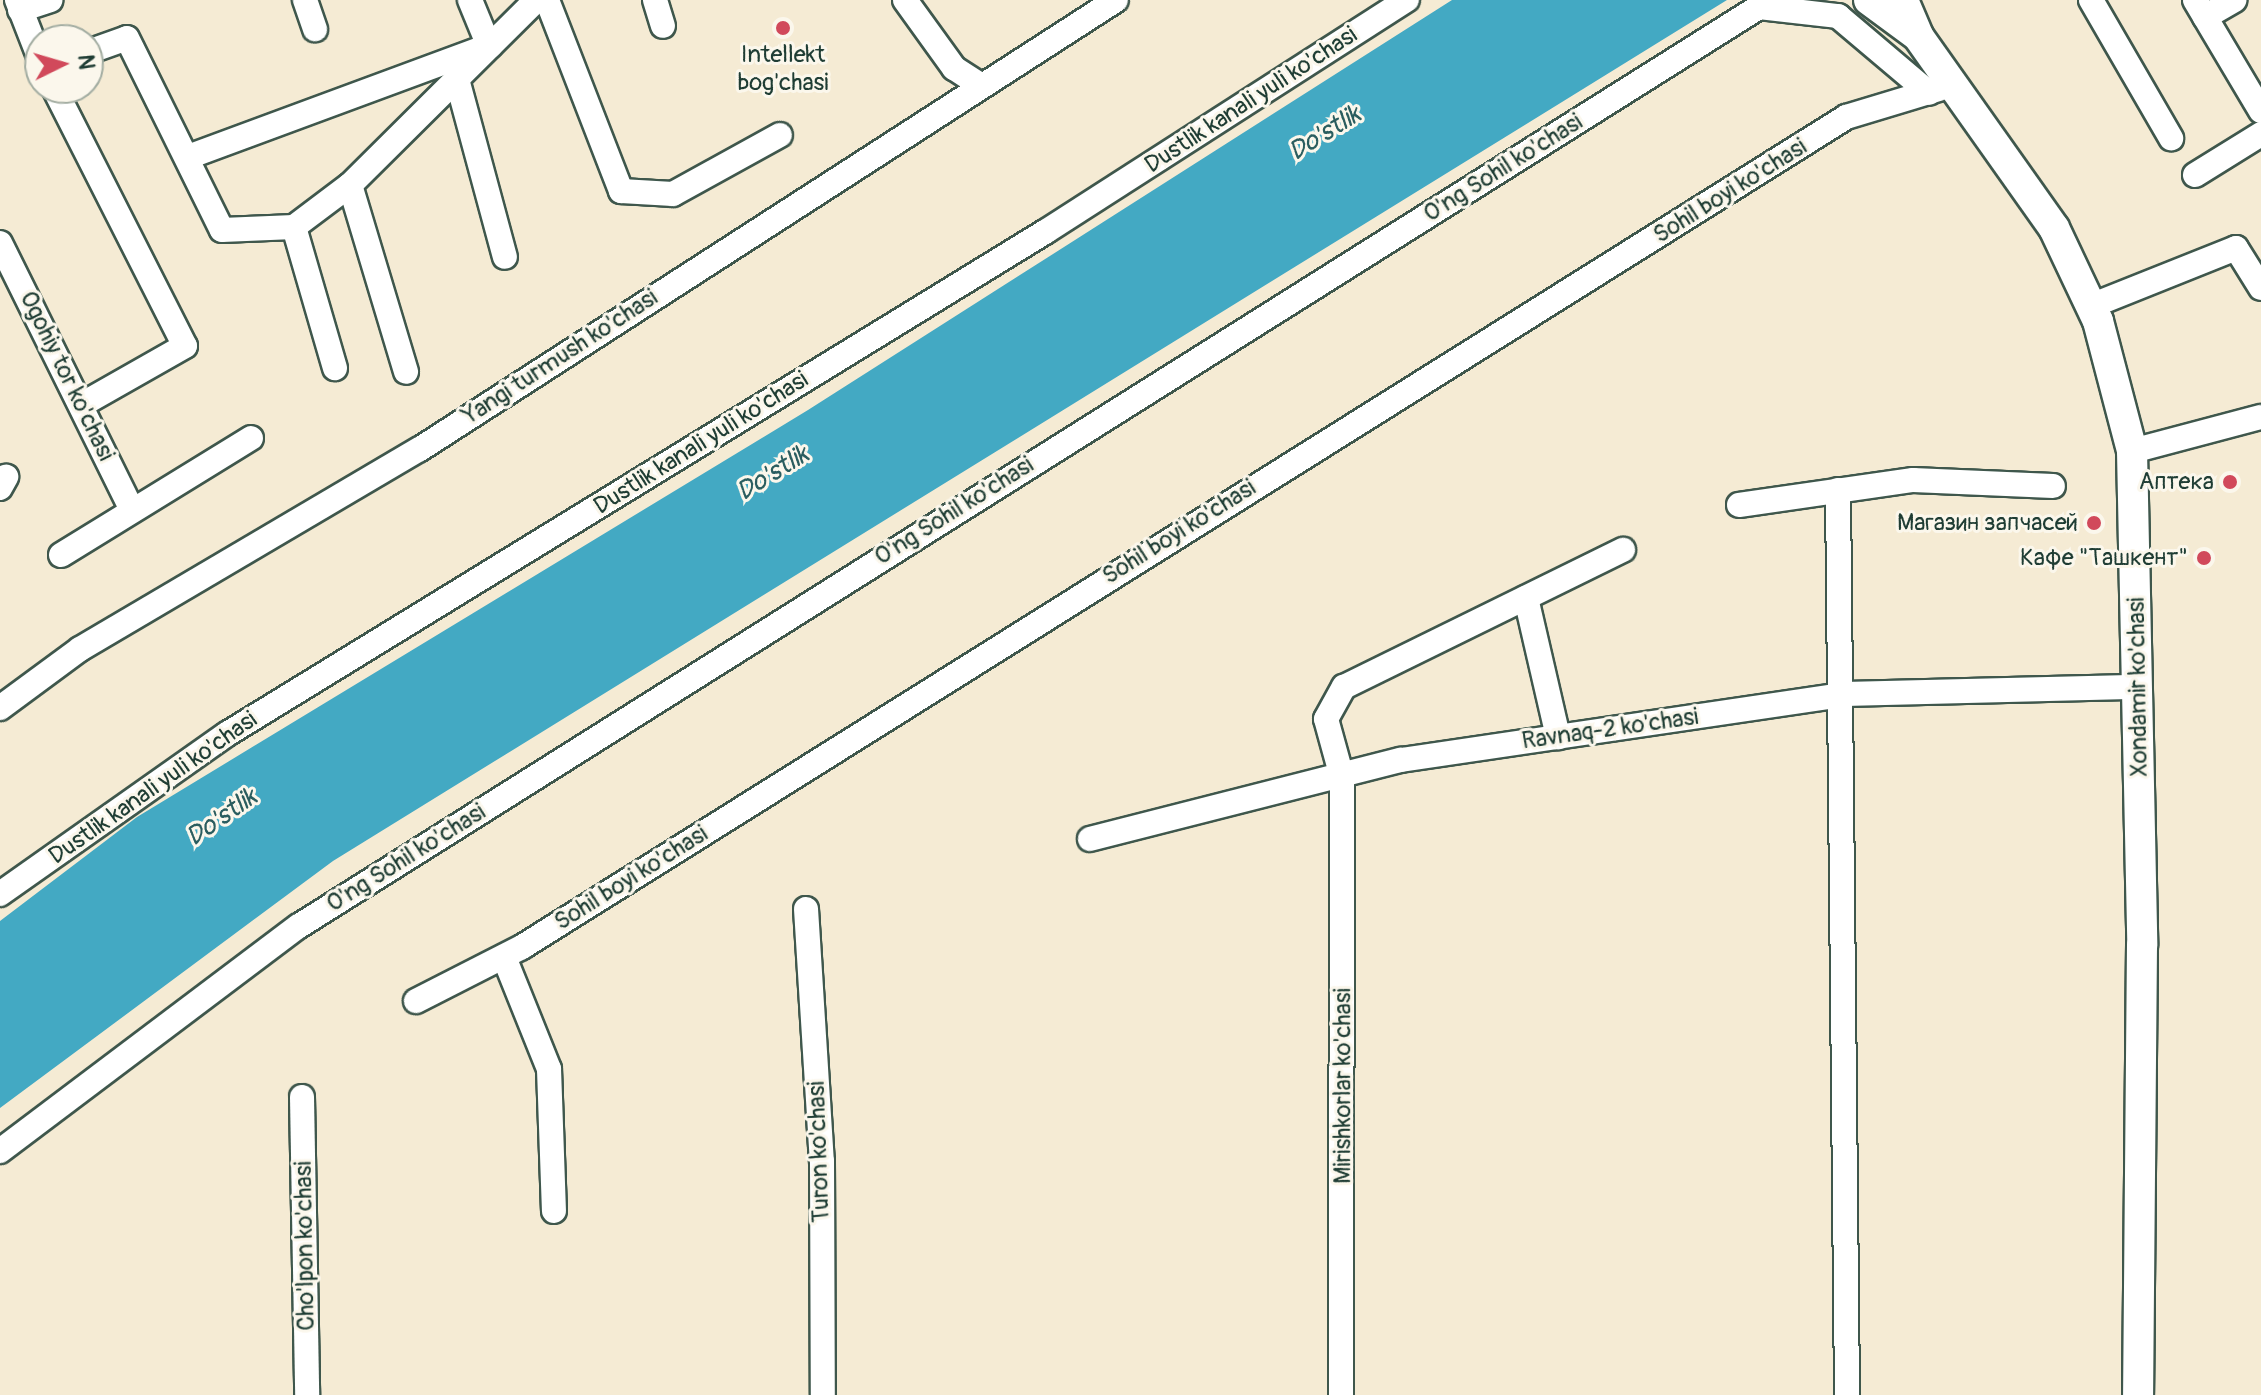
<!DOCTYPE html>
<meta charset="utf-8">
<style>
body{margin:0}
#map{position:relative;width:2261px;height:1395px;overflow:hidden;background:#f5ebd4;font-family:Pangolin,sans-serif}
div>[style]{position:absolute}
.water>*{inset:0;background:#43a9c3}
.roads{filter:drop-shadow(2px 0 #3f574c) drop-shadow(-2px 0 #3f574c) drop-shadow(0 2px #3f574c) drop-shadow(0 -2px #3f574c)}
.minor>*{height:24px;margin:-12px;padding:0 12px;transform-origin:12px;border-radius:12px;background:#fff}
.major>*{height:30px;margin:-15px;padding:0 15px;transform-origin:15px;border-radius:15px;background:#fff}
.dots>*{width:22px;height:22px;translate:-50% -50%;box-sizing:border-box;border:4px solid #fbf7ec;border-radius:50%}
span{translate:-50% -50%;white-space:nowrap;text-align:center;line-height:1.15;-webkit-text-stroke:6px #fbf7ec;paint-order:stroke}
.poi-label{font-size:24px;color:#1f3d34}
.right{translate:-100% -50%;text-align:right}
.street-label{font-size:24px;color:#1f3d34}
.water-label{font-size:26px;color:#2a5d5f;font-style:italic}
.north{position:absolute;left:24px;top:24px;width:80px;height:80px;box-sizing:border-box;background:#fbf7ec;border:2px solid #a3ada2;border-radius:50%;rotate:85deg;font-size:22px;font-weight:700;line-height:32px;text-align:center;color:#1f3d34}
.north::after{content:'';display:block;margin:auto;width:28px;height:36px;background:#d1495b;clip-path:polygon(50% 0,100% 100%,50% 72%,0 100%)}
</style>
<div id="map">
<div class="water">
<i style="clip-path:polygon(1452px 0,1727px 0,333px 861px,0 1108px,0 921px,137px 817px,808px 410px)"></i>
</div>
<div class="roads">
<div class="minor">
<i style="left:17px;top:0;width:63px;rotate:68.7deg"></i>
<i style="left:305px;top:0;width:31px;rotate:71deg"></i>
<i style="left:470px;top:0;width:50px;rotate:67.6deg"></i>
<i style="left:547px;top:0;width:205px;rotate:68.8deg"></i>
<i style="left:621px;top:191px;width:52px;rotate:3.3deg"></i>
<i style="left:673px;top:194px;width:122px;rotate:-28.9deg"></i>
<i style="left:655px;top:0;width:27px;rotate:73deg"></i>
<i style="left:905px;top:0;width:84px;rotate:54.2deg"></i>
<i style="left:954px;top:68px;width:31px;rotate:33deg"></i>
<i style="left:2091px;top:0;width:160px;rotate:59.9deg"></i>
<i style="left:2195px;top:0;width:129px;rotate:59.3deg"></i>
<i style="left:20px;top:10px;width:32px;rotate:-18deg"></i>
<i style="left:2205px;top:17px;width:34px;rotate:-30deg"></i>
<i style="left:88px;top:52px;width:41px;rotate:-19.7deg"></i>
<i style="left:127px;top:38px;width:214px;rotate:63.7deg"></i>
<i style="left:222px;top:230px;width:72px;rotate:-2.4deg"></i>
<i style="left:294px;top:227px;width:70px;rotate:-36.9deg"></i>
<i style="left:350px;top:185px;width:262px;rotate:-44.8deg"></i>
<i style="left:458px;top:83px;width:180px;rotate:74.9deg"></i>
<i style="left:54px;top:88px;width:289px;rotate:63.1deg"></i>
<i style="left:185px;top:346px;width:117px;rotate:150.4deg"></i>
<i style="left:188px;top:157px;width:323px;rotate:-20.3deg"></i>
<i style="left:2195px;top:175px;width:78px;rotate:-31.8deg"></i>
<i style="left:350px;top:185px;width:195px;rotate:73.3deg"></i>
<i style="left:294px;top:227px;width:147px;rotate:73.8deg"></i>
<i style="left:0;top:243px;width:298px;rotate:63.7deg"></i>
<i style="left:2091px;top:306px;width:156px;rotate:-21.8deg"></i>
<i style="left:2236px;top:248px;width:47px;rotate:58deg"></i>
<i style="left:2132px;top:451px;width:133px;rotate:-14.8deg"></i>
<i style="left:0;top:488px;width:13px;rotate:-61deg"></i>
<i style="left:1838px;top:490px;width:905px;rotate:89.43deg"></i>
<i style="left:1739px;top:505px;width:176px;rotate:-8.2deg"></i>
<i style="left:1913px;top:480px;width:140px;rotate:2.5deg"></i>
<i style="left:61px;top:555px;width:223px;rotate:-31.6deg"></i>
<i style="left:1526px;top:598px;width:143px;rotate:77deg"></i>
<i style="left:0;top:708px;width:99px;rotate:-36.4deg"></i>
<i style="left:80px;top:649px;width:394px;rotate:-30.5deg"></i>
<i style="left:420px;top:449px;width:828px;rotate:-32.83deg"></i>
<i style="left:1090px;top:839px;width:321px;rotate:-14.3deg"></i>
<i style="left:1401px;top:760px;width:450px;rotate:-8.4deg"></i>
<i style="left:1846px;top:694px;width:292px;rotate:-1.4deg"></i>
<i style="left:0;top:894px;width:278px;rotate:-35.2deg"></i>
<i style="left:227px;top:734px;width:960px;rotate:-31.54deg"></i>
<i style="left:1045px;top:232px;width:430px;rotate:-32.7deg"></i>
<i style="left:806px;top:909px;width:253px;rotate:86.4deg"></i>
<i style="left:822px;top:1161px;width:234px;rotate:89.8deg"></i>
<i style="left:504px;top:957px;width:121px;rotate:68.1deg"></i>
<i style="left:549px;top:1069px;width:142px;rotate:88deg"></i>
<i style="left:416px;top:1001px;width:119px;rotate:-27deg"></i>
<i style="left:522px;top:947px;width:1563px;rotate:-32.08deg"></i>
<i style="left:1846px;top:117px;width:97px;rotate:-16.8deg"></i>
<i style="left:302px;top:1097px;width:298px;rotate:89deg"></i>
<i style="left:0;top:1151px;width:374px;rotate:-37deg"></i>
<i style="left:299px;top:926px;width:1725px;rotate:-32.19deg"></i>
<i style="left:1759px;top:7px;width:80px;rotate:6.5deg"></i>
<i style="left:1838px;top:16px;width:119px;rotate:40.2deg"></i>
<i style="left:1341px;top:1395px;width:618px;rotate:-89.91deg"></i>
<i style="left:1342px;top:777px;width:60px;rotate:-105.4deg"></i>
<i style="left:1326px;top:719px;width:37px;rotate:-61deg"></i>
<i style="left:1344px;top:687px;width:311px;rotate:-26.2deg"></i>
</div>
<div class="major">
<i style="left:1869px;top:0;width:61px;rotate:36.3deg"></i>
<i style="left:1903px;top:0;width:39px;rotate:67deg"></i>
<i style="left:1918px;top:36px;width:235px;rotate:54.7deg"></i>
<i style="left:2054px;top:228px;width:103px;rotate:64.7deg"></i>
<i style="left:2098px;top:321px;width:134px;rotate:75.3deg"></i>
<i style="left:2132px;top:451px;width:494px;rotate:88.8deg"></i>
<i style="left:2142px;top:945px;width:450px;rotate:90.5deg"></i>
</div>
</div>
<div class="dots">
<i style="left:783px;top:28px;background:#d1495b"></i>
<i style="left:2230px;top:482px;background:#d1495b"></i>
<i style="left:2094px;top:523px;background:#d1495b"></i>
<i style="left:2204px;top:558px;background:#d1495b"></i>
</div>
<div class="poi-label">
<span style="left:783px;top:69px">Intellekt<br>bog'chasi</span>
<span class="right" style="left:2214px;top:482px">Аптека</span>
<span class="right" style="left:2078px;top:523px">Магазин запчасей</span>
<span class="right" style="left:2188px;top:558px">Кафе "Ташкент"</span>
</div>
<div class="street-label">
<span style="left:1251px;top:100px;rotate:-33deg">Dustlik kanali yuli ko'chasi</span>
<span style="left:1503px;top:168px;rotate:-32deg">O'ng Sohil ko'chasi</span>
<span style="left:1730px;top:191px;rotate:-32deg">Sohil boyi ko'chasi</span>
<span style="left:560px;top:357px;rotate:-33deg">Yangi turmush ko'chasi</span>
<span style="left:67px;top:376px;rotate:64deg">Ogohiy tor ko'chasi</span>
<span style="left:701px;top:443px;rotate:-32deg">Dustlik kanali yuli ko'chasi</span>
<span style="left:954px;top:511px;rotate:-32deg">O'ng Sohil ko'chasi</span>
<span style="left:1179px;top:532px;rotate:-32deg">Sohil boyi ko'chasi</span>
<span style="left:2138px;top:687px;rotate:-91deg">Xondamir ko'chasi</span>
<span style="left:1610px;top:729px;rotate:-8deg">Ravnaq-2 ko'chasi</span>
<span style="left:153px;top:788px;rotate:-35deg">Dustlik kanali yuli ko'chasi</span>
<span style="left:406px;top:858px;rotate:-32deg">O'ng Sohil ko'chasi</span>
<span style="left:631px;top:878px;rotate:-32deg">Sohil boyi ko'chasi</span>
<span style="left:1343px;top:1086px;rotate:-90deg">Mirishkorlar ko'chasi</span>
<span style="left:819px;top:1152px;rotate:-92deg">Turon ko'chasi</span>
<span style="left:305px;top:1246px;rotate:-91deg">Cho'lpon ko'chasi</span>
</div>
<div class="water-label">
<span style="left:1325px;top:134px;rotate:-32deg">Do'stlik</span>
<span style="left:773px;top:474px;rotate:-32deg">Do'stlik</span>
<span style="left:222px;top:818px;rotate:-35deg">Do'stlik</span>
</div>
<div class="north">N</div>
</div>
